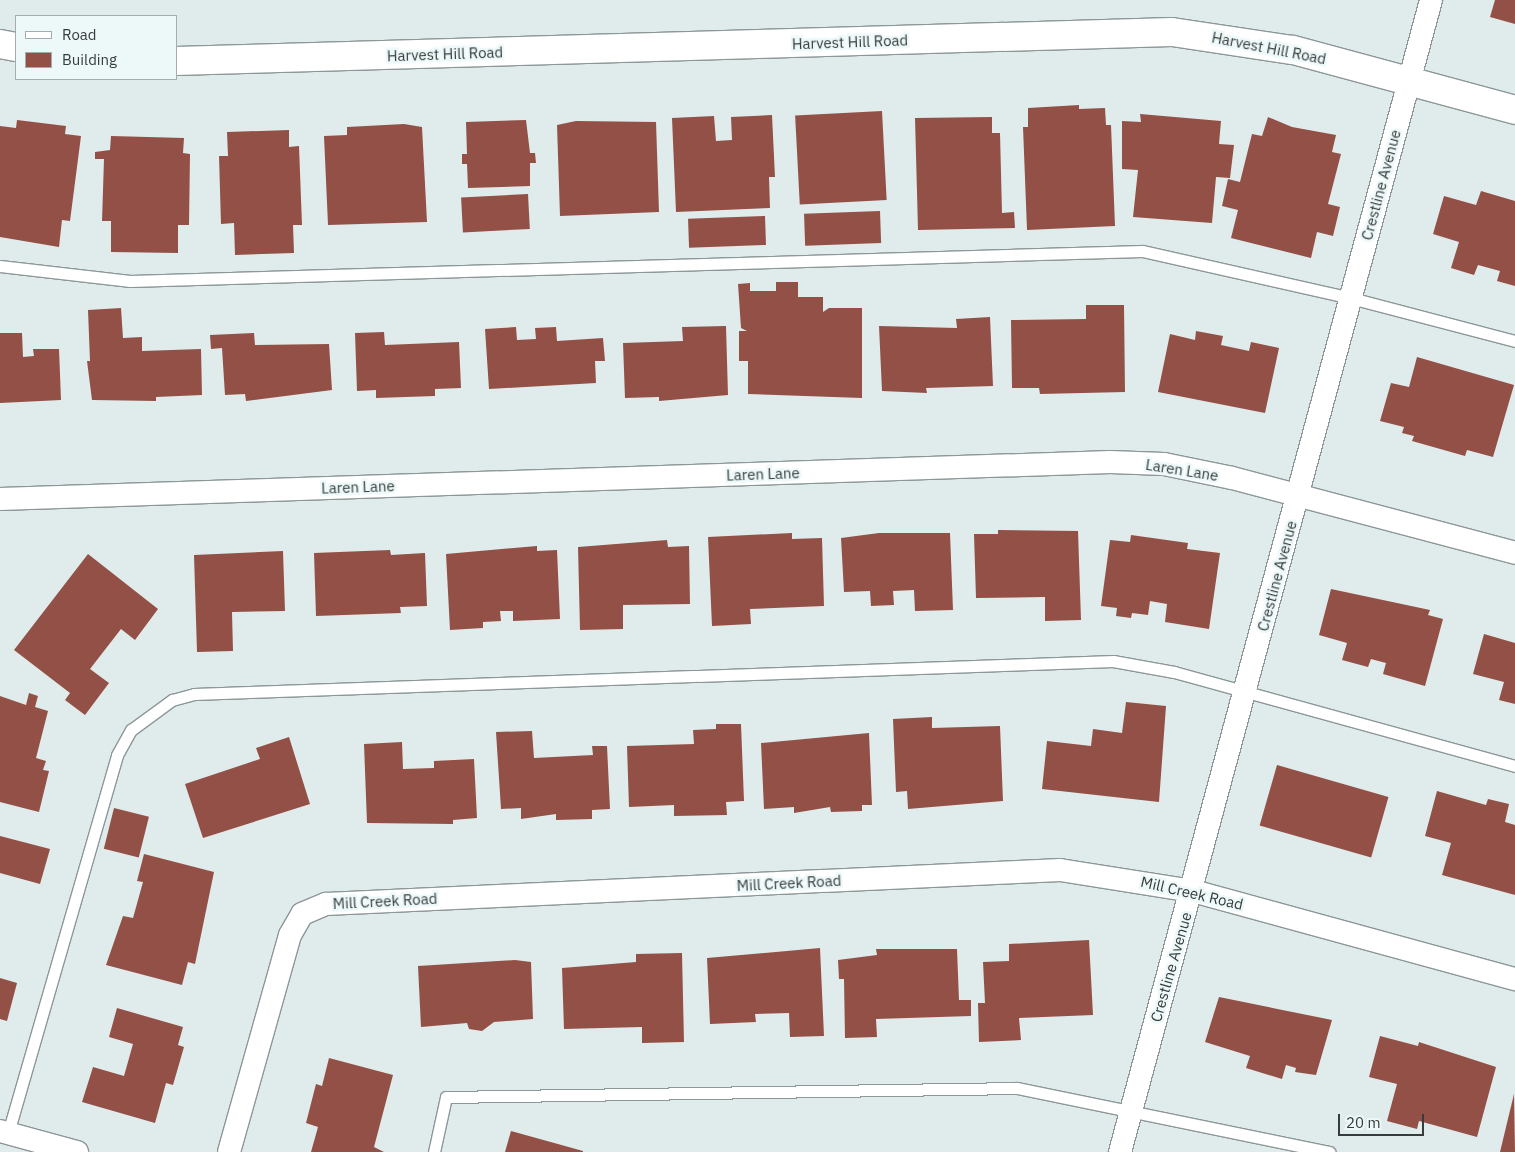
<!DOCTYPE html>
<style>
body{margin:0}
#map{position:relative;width:1515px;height:1152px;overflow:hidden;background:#e0ebeb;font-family:"IBM Plex Sans",sans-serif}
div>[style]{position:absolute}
.building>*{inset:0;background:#935046;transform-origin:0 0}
.roads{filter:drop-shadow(1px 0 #8d9798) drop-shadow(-1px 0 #8d9798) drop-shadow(0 1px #8d9798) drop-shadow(0 -1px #8d9798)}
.service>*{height:11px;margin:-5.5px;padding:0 5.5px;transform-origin:5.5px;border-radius:5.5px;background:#fff}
.minor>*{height:22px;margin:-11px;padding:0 11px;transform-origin:11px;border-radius:11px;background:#fff}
.tertiary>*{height:28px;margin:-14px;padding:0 14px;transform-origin:14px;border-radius:14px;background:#fff}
span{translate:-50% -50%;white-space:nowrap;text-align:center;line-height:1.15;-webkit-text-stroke:5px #edf8f9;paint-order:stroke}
.street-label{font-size:15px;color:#373b3b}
.legend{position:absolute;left:15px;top:15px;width:162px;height:65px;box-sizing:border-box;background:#edf8f9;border:1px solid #a4acad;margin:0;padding:6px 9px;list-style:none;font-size:15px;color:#373b3b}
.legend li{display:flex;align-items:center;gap:10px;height:25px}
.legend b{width:25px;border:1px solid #a4acad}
.scale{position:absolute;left:1338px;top:1114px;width:86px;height:22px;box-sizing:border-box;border:2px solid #373b3b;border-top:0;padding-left:6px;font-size:15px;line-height:18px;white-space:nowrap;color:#373b3b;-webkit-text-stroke:4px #edf8f9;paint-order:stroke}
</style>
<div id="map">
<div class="building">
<i style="clip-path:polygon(1495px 0,1515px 0,1515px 24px,1490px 17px)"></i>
<i style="clip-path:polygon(1079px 105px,1079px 109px,1105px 108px,1106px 125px,1111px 125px,1115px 226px,1027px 230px,1023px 127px,1028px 127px,1028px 108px)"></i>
<i style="left:882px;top:111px;width:89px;height:87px;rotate:87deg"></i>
<i style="clip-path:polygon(1140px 114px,1221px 121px,1219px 144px,1234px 145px,1230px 178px,1216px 177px,1212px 223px,1133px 217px,1138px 170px,1122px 169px,1122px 121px,1141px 122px)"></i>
<i style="clip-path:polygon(772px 115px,775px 177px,769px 177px,770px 208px,676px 212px,672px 118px,714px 116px,716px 141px,732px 140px,731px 117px)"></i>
<i style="clip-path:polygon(992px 117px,992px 133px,1000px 133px,1002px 213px,1014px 212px,1015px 228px,918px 230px,915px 118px)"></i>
<i style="clip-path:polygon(1268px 117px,1292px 127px,1336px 135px,1332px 152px,1341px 154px,1328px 204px,1340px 207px,1333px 236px,1317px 232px,1311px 258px,1231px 238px,1238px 210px,1222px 206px,1228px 179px,1240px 182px,1252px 134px,1262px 136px)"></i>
<i style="clip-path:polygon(17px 120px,66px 126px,65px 134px,81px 136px,70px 221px,62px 220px,59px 247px,0 237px,0 126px,16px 128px)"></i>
<i style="clip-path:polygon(526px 120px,530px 153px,535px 153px,536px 163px,530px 163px,530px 186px,468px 188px,467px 164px,462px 164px,462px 154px,467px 154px,466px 122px)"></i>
<i style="clip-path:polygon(576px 121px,656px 122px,659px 212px,560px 216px,557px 125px)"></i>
<i style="clip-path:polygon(404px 124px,422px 127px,427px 222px,328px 225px,324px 136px,347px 135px,347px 127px)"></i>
<i style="clip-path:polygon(289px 130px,289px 147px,299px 146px,302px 225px,293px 225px,294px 253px,235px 255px,234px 223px,221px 224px,219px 156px,228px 156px,227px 132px)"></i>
<i style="clip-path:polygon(111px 136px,184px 138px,183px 153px,190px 154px,189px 225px,178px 225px,178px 253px,111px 252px,111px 221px,102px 221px,104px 159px,95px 159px,95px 152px,110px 150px)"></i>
<i style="clip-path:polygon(1481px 191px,1515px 201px,1515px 286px,1497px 281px,1500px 271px,1478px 265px,1474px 275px,1451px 268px,1459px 242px,1433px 234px,1444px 196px,1476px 205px)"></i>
<i style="left:528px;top:194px;width:35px;height:67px;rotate:87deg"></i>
<i style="left:880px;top:211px;width:32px;height:76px;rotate:88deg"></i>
<i style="left:765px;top:216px;width:29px;height:77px;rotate:88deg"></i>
<i style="clip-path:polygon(776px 282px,798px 282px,798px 297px,823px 297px,823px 312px,829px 308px,862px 308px,862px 398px,748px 394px,748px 361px,739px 361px,739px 331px,747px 331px,741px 328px,738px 284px,750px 283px,750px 291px,776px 291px)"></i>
<i style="clip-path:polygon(1086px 305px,1124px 305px,1125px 392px,1040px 394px,1039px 388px,1012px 388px,1011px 320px,1086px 319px)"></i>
<i style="clip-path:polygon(121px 308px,123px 338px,142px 337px,142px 351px,201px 349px,202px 395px,156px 397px,156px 401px,92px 400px,87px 361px,90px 361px,88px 310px)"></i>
<i style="clip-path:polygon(990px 317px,993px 386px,926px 388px,927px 393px,882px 391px,879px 326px,957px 328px,956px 319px)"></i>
<i style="clip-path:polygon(726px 326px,728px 395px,659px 401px,659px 397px,625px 398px,623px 343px,683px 341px,682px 327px)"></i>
<i style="clip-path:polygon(516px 327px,517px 340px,536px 339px,535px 328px,556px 327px,557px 341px,603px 338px,605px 361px,595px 361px,596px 383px,489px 389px,485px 329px)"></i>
<i style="clip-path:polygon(1196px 331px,1223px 336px,1221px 345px,1249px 351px,1251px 342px,1279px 348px,1265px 413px,1158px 392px,1170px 334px,1195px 340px)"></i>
<i style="clip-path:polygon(384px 332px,385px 345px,459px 342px,461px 388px,435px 389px,435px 396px,376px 398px,376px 390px,357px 391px,355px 333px)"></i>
<i style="clip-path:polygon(0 333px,22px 333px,23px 357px,34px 356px,33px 349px,59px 349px,61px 400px,0 403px)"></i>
<i style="clip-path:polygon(254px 333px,255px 345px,329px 344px,332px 390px,246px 401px,245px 394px,225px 395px,222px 348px,211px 349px,210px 335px)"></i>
<i style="clip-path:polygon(1417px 357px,1514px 385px,1493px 457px,1467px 450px,1465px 456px,1412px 441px,1414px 436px,1402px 433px,1404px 427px,1380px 421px,1391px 383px,1409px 387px)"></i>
<i style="clip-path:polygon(998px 530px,1078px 531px,1081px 620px,1045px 621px,1045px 597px,976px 598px,974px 534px,998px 534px)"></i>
<i style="clip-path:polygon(792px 533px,792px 539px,822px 538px,824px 606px,750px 609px,751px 624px,712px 626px,708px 537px)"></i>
<i style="clip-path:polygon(879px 533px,950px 533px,953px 610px,915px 611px,914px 590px,893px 591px,894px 605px,871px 606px,870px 591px,844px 592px,841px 538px)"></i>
<i style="clip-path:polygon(1131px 535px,1188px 543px,1187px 549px,1220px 553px,1209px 629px,1165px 622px,1167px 604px,1150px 601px,1148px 615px,1132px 613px,1131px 618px,1116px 616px,1117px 608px,1101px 606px,1110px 540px,1130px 542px)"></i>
<i style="clip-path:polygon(667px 540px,668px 547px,689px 546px,690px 604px,623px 605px,623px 629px,580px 630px,578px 547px)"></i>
<i style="clip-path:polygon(537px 546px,537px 551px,557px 550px,560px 619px,513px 621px,513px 611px,500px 611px,501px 621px,483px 622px,483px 628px,450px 630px,446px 554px)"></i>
<i style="clip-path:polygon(390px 550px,391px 555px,425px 553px,427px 606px,400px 607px,401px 613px,316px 616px,314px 553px)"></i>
<i style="clip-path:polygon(283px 551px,285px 611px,232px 612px,233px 651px,197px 652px,194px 555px)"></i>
<i style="clip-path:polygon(88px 554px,158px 609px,135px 640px,121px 629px,90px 669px,109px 683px,85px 715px,65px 700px,70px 693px,14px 650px)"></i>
<i style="clip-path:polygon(1331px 589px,1430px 610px,1428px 615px,1443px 619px,1425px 686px,1383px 674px,1386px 663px,1371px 659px,1368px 667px,1342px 660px,1347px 643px,1319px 635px)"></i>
<i style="clip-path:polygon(1484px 634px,1515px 643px,1515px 704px,1499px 700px,1504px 682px,1473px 674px)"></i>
<i style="clip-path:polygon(29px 693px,38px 696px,35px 707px,48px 711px,36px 758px,46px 761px,43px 770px,49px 771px,39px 812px,0 802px,0 696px,26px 705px)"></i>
<i style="clip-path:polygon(1126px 702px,1166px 706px,1159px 802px,1042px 789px,1047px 741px,1091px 746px,1093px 729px,1122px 733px)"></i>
<i style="clip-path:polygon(932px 717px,932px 728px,1000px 726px,1003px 801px,908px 809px,907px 791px,896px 792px,893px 719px)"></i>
<i style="clip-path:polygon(716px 724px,741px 724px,744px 801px,726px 802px,727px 815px,674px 816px,674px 805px,629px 807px,627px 746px,694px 744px,693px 730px,716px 729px)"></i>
<i style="clip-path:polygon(532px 731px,534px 758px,593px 755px,592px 746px,607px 746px,610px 809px,592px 810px,592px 819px,556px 820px,556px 814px,521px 819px,521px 808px,501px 809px,496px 732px)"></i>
<i style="clip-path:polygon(869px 733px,872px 805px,862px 805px,862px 811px,831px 812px,830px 807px,794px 813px,794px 807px,764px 809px,761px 743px)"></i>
<i style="clip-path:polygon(289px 737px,310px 804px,203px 838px,185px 784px,260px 759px,256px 748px)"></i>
<i style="clip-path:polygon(402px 742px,403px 769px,434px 768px,434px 761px,474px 759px,477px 818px,453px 820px,453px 824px,367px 823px,364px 744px)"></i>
<i style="left:1277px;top:765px;width:116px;height:63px;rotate:16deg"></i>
<i style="clip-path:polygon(1437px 791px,1486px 805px,1488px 799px,1509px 804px,1505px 822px,1515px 825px,1515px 895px,1442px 875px,1451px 843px,1425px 836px)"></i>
<i style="left:114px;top:808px;width:36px;height:42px;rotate:14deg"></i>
<i style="clip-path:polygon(0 836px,50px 849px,40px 884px,0 873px)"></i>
<i style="clip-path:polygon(144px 854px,214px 872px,195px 964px,188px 962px,182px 985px,106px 965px,123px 916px,133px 918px,143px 882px,137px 881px)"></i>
<i style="clip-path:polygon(1089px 940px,1093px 1015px,1019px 1018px,1021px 1040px,979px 1042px,978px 1003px,985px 1003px,983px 962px,1009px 961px,1009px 944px)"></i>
<i style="clip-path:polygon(820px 948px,824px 1036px,790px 1037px,789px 1013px,755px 1014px,756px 1022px,710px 1024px,707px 958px)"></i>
<i style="clip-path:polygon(876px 949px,957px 949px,959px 1000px,971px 1000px,971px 1016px,876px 1019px,877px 1037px,845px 1038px,844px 979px,839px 979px,838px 960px,877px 955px)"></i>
<i style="clip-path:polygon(682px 953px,684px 1042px,642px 1043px,642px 1027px,564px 1029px,562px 968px,636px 962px,636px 954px)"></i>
<i style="clip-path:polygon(515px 960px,531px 962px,533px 1019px,494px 1022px,482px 1031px,469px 1029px,467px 1023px,421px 1027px,418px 966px)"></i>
<i style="clip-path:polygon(0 978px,17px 983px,7px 1021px,0 1019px)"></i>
<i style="clip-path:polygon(1219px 997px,1332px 1020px,1316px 1075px,1295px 1072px,1296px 1068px,1286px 1065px,1282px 1079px,1246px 1068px,1250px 1056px,1205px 1042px)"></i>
<i style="clip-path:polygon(117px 1008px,183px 1027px,178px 1045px,184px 1047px,173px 1085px,166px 1083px,155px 1123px,82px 1102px,93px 1067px,124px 1076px,133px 1044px,109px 1037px)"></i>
<i style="clip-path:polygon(1380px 1036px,1418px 1046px,1419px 1042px,1496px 1067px,1477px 1137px,1419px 1121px,1417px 1129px,1387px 1121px,1397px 1084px,1369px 1077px)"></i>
<i style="clip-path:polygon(329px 1058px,393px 1075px,374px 1147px,384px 1152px,311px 1152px,318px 1127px,306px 1123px,316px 1084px,322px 1086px)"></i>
<i style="clip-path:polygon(1514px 1094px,1515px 1152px,1500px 1152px)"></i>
<i style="clip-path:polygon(511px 1131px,583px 1151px,583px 1152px,505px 1152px)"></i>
</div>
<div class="roads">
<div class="service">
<i style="left:0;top:266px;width:131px;rotate:6.6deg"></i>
<i style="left:130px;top:281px;width:1013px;rotate:-1.7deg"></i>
<i style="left:1143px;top:251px;width:213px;rotate:12.7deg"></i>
<i style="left:1351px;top:298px;width:170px;rotate:14.7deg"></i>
<i style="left:8px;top:1133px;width:393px;rotate:-73.9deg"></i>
<i style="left:117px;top:755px;width:29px;rotate:-61deg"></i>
<i style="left:131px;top:730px;width:51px;rotate:-36.2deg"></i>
<i style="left:172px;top:700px;width:23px;rotate:-15deg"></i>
<i style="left:194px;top:694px;width:920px;rotate:-2.06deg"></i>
<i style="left:1113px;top:661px;width:62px;rotate:10.2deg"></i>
<i style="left:1174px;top:672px;width:354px;rotate:15.4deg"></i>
<i style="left:434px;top:1152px;width:56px;rotate:-77.7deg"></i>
<i style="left:446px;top:1097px;width:571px;rotate:-0.9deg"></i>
<i style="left:1017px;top:1088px;width:319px;rotate:11.6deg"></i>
</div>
<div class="minor">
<i style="left:0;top:499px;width:1111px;rotate:-1.91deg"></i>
<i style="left:1110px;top:462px;width:54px;rotate:2.1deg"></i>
<i style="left:1164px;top:464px;width:69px;rotate:11.6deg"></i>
<i style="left:1232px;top:478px;width:293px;rotate:14.8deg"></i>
<i style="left:0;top:1131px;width:80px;rotate:15.3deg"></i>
<i style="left:229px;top:1152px;width:225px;rotate:-74.3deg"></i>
<i style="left:290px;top:935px;width:24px;rotate:-60deg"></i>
<i style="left:302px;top:914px;width:26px;rotate:-23deg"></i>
<i style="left:326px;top:904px;width:735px;rotate:-2.65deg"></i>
<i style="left:1060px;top:870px;width:135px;rotate:9deg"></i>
<i style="left:1193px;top:891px;width:334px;rotate:15.3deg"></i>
<i style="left:1120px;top:1152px;width:1193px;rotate:-74.89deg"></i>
</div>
<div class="tertiary">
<i style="left:0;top:44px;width:16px;rotate:11deg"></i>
<i style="left:176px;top:61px;width:996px;rotate:-1.67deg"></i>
<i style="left:1172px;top:32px;width:122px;rotate:8.5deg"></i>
<i style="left:1293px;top:50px;width:230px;rotate:15.1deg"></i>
</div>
</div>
<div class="street-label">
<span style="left:850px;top:42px;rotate:-2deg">Harvest Hill Road</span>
<span style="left:1269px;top:48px;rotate:11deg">Harvest Hill Road</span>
<span style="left:445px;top:54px;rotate:-2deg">Harvest Hill Road</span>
<span style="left:1381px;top:185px;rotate:-75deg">Crestline Avenue</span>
<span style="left:1182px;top:470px;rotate:9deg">Laren Lane</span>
<span style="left:763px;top:474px;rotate:-2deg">Laren Lane</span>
<span style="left:358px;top:487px;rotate:-2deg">Laren Lane</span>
<span style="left:1277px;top:576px;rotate:-75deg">Crestline Avenue</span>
<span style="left:789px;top:883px;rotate:-3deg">Mill Creek Road</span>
<span style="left:1192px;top:893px;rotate:13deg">Mill Creek Road</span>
<span style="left:385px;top:901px;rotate:-3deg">Mill Creek Road</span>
<span style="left:1171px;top:967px;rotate:-74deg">Crestline Avenue</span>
</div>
<ul class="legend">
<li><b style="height:6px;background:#fff"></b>Road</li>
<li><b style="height:14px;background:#935046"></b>Building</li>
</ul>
<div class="scale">20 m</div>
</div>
